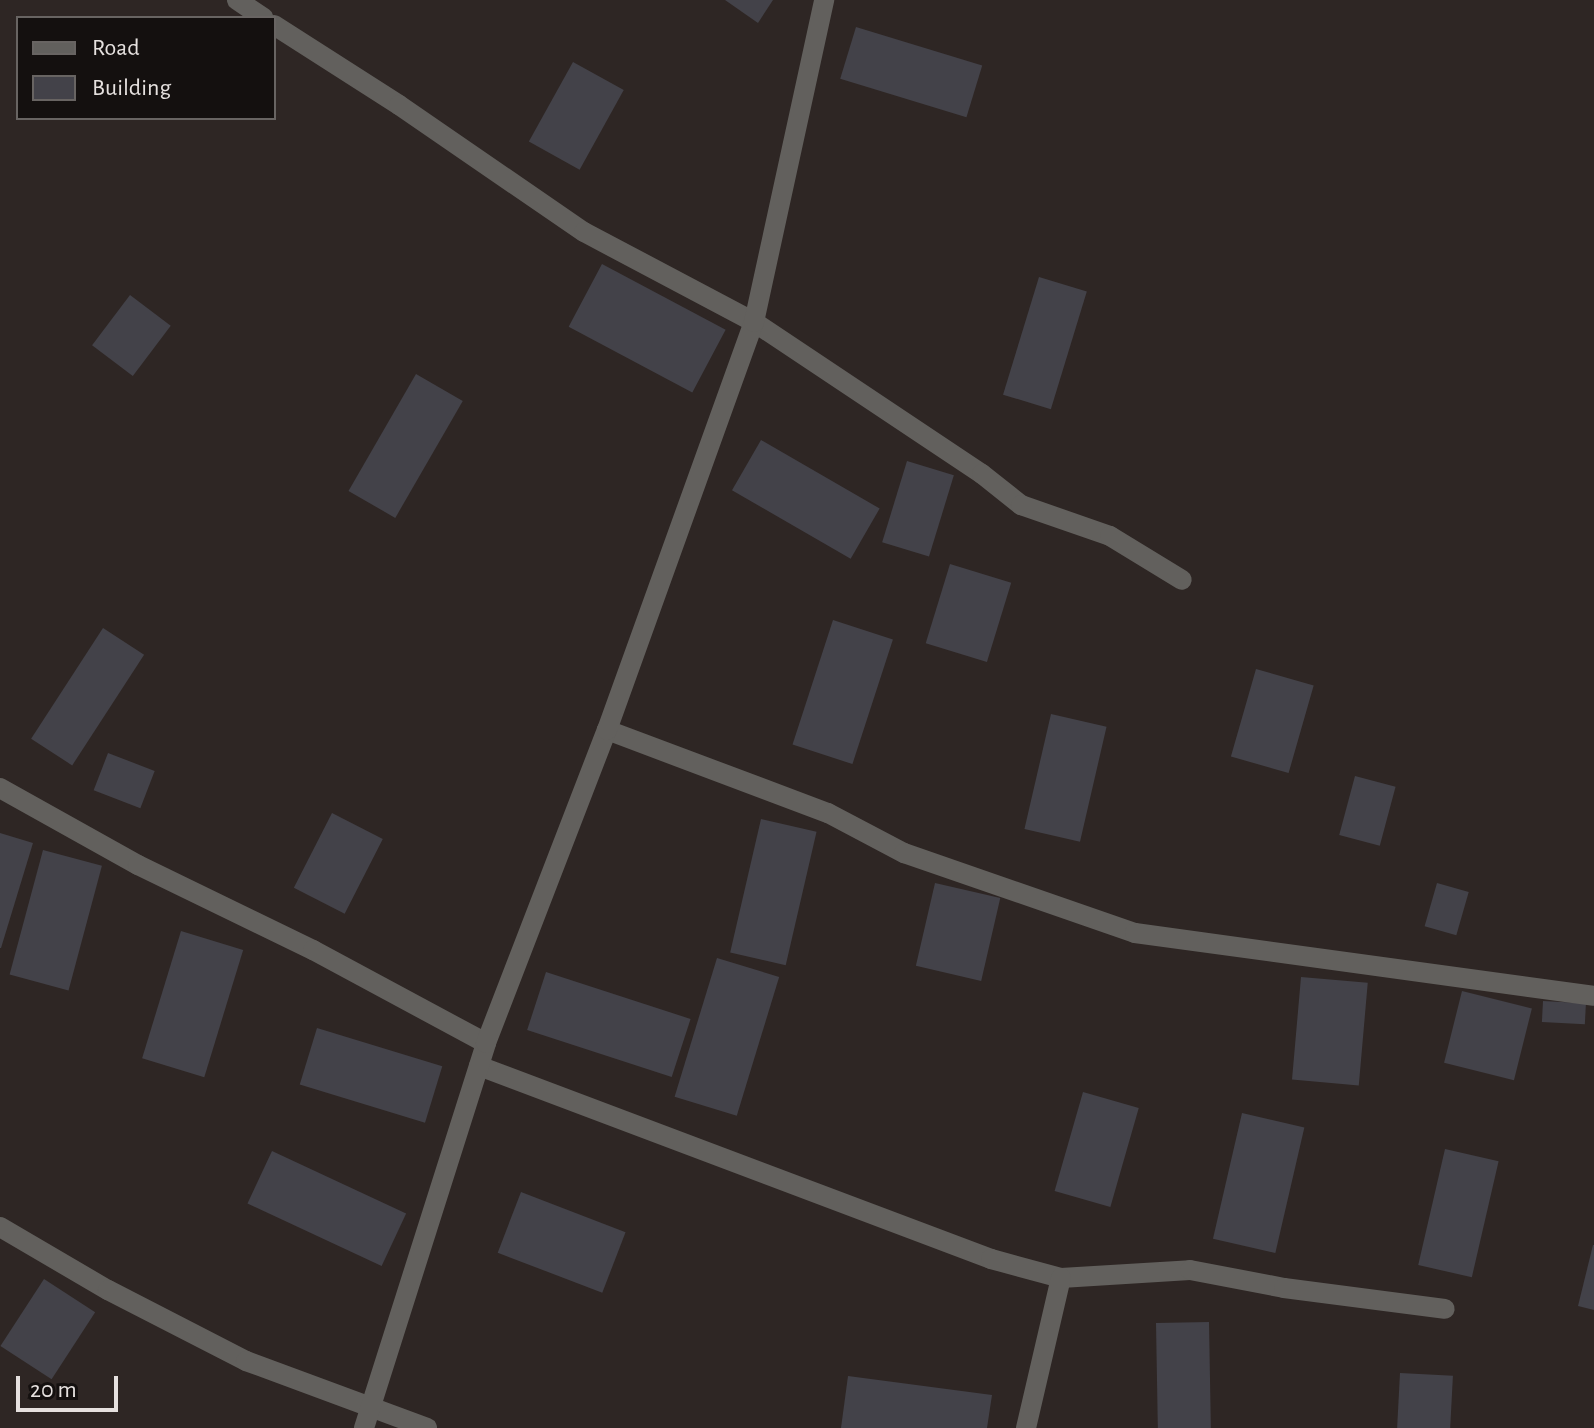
<!DOCTYPE html>
<style>
body{margin:0}
#map{position:relative;width:1594px;height:1428px;overflow:hidden;background:#2e2624;font-family:"Alegreya Sans",sans-serif}
div>[style]{position:absolute}
.building>*{inset:0;background:#434249;transform-origin:0 0}
.street>*{height:20px;margin:-10px;padding:0 10px;transform-origin:10px;border-radius:10px;background:#62605d}
span{translate:-50% -50%;white-space:nowrap;text-align:center;line-height:1.15;-webkit-text-stroke:6px #14100f;paint-order:stroke}
.legend{position:absolute;left:16px;top:16px;width:260px;height:104px;box-sizing:border-box;background:#14100f;border:2px solid #686462;margin:0;padding:10px 14px;list-style:none;font-size:24px;color:#e6e1df}
.legend li{display:flex;align-items:center;gap:16px;height:40px}
.legend b{width:40px;border:2px solid #686462}
.scale{position:absolute;left:16px;top:1376px;width:102px;height:36px;box-sizing:border-box;border:4px solid #e6e1df;border-top:0;padding-left:10px;font-size:24px;line-height:28px;white-space:nowrap;color:#e6e1df;-webkit-text-stroke:6px #14100f;paint-order:stroke}
</style>
<div id="map">
<div class="building">
<i style="clip-path:polygon(725px 0,773px 0,758px 23px)"></i>
<i style="left:856px;top:27px;width:132px;height:54px;rotate:17deg"></i>
<i style="left:573px;top:62px;width:58px;height:91px;rotate:29deg"></i>
<i style="left:602px;top:264px;width:140px;height:71px;rotate:28deg"></i>
<i style="left:1039px;top:277px;width:50px;height:123px;rotate:17deg"></i>
<i style="left:130px;top:295px;width:51px;height:63px;rotate:37deg"></i>
<i style="left:416px;top:374px;width:54px;height:135px;rotate:30deg"></i>
<i style="left:761px;top:440px;width:137px;height:58px;rotate:30deg"></i>
<i style="left:907px;top:461px;width:49px;height:85px;rotate:17deg"></i>
<i style="left:950px;top:564px;width:64px;height:83px;rotate:17deg"></i>
<i style="left:833px;top:620px;width:63px;height:131px;rotate:18deg"></i>
<i style="left:103px;top:628px;width:49px;height:132px;rotate:33deg"></i>
<i style="left:1256px;top:669px;width:60px;height:91px;rotate:16deg"></i>
<i style="left:1051px;top:714px;width:57px;height:118px;rotate:13deg"></i>
<i style="left:108px;top:753px;width:50px;height:40px;rotate:21deg"></i>
<i style="left:1355px;top:776px;width:42px;height:61px;rotate:15deg"></i>
<i style="left:332px;top:813px;width:57px;height:84px;rotate:27deg"></i>
<i style="left:761px;top:819px;width:57px;height:137px;rotate:13deg"></i>
<i style="clip-path:polygon(0 833px,33px 843px,1px 948px,0 948px)"></i>
<i style="left:43px;top:850px;width:61px;height:129px;rotate:15deg"></i>
<i style="left:935px;top:883px;width:67px;height:85px;rotate:13deg"></i>
<i style="left:1437px;top:883px;width:33px;height:45px;rotate:16deg"></i>
<i style="left:181px;top:931px;width:65px;height:133px;rotate:17deg"></i>
<i style="left:717px;top:958px;width:65px;height:145px;rotate:17deg"></i>
<i style="left:546px;top:972px;width:152px;height:61px;rotate:18deg"></i>
<i style="left:1301px;top:977px;width:67px;height:103px;rotate:5deg"></i>
<i style="left:1462px;top:991px;width:72px;height:74px;rotate:14deg"></i>
<i style="left:1543px;top:1001px;width:43px;height:21px;rotate:3deg"></i>
<i style="left:317px;top:1028px;width:131px;height:59px;rotate:17deg"></i>
<i style="left:1083px;top:1092px;width:58px;height:103px;rotate:16deg"></i>
<i style="left:1242px;top:1113px;width:64px;height:129px;rotate:13deg"></i>
<i style="left:1445px;top:1149px;width:55px;height:119px;rotate:13deg"></i>
<i style="left:272px;top:1151px;width:148px;height:58px;rotate:25deg"></i>
<i style="left:521px;top:1192px;width:112px;height:65px;rotate:21deg"></i>
<i style="clip-path:polygon(1593px 1245px,1594px 1245px,1594px 1310px,1578px 1306px)"></i>
<i style="left:44px;top:1279px;width:61px;height:80px;rotate:33deg"></i>
<i style="left:1209px;top:1322px;width:106px;height:53px;rotate:89deg"></i>
<i style="left:1400px;top:1373px;width:53px;height:55px;rotate:3deg"></i>
<i style="clip-path:polygon(848px 1376px,992px 1395px,987px 1428px,841px 1428px)"></i>
</div>
<div class="street">
<i style="left:237px;top:0;width:32px;rotate:34deg"></i>
<i style="left:274px;top:25px;width:148px;rotate:32.6deg"></i>
<i style="left:399px;top:105px;width:224px;rotate:34.5deg"></i>
<i style="left:584px;top:232px;width:192px;rotate:27.9deg"></i>
<i style="left:754px;top:322px;width:274px;rotate:33.7deg"></i>
<i style="left:982px;top:474px;width:50px;rotate:38.5deg"></i>
<i style="left:1021px;top:505px;width:94px;rotate:19.2deg"></i>
<i style="left:1110px;top:536px;width:84px;rotate:31.4deg"></i>
<i style="left:607px;top:730px;width:236px;rotate:20.6deg"></i>
<i style="left:828px;top:813px;width:86px;rotate:27.8deg"></i>
<i style="left:904px;top:853px;width:244px;rotate:19.1deg"></i>
<i style="left:1135px;top:933px;width:463px;rotate:7.8deg"></i>
<i style="left:0;top:788px;width:158px;rotate:29.2deg"></i>
<i style="left:138px;top:865px;width:195px;rotate:25.9deg"></i>
<i style="left:313px;top:950px;width:196px;rotate:28.3deg"></i>
<i style="left:479px;top:1066px;width:547px;rotate:20.65deg"></i>
<i style="left:991px;top:1259px;width:73px;rotate:15.2deg"></i>
<i style="left:1061px;top:1278px;width:129px;rotate:-3.5deg"></i>
<i style="left:1190px;top:1270px;width:96px;rotate:10.8deg"></i>
<i style="left:1284px;top:1288px;width:162px;rotate:7.4deg"></i>
<i style="left:0;top:1227px;width:125px;rotate:30.3deg"></i>
<i style="left:108px;top:1290px;width:155px;rotate:27.2deg"></i>
<i style="left:246px;top:1361px;width:193px;rotate:20.3deg"></i>
<i style="left:364px;top:1428px;width:404px;rotate:-72.4deg"></i>
<i style="left:486px;top:1043px;width:336px;rotate:-68.9deg"></i>
<i style="left:607px;top:730px;width:434px;rotate:-70.2deg"></i>
<i style="left:754px;top:322px;width:330px;rotate:-77.7deg"></i>
<i style="left:1026px;top:1428px;width:154px;rotate:-76.9deg"></i>
</div>
<ul class="legend">
<li><b style="height:10px;background:#62605d"></b>Road</li>
<li><b style="height:22px;background:#434249"></b>Building</li>
</ul>
<div class="scale">20 m</div>
</div>
